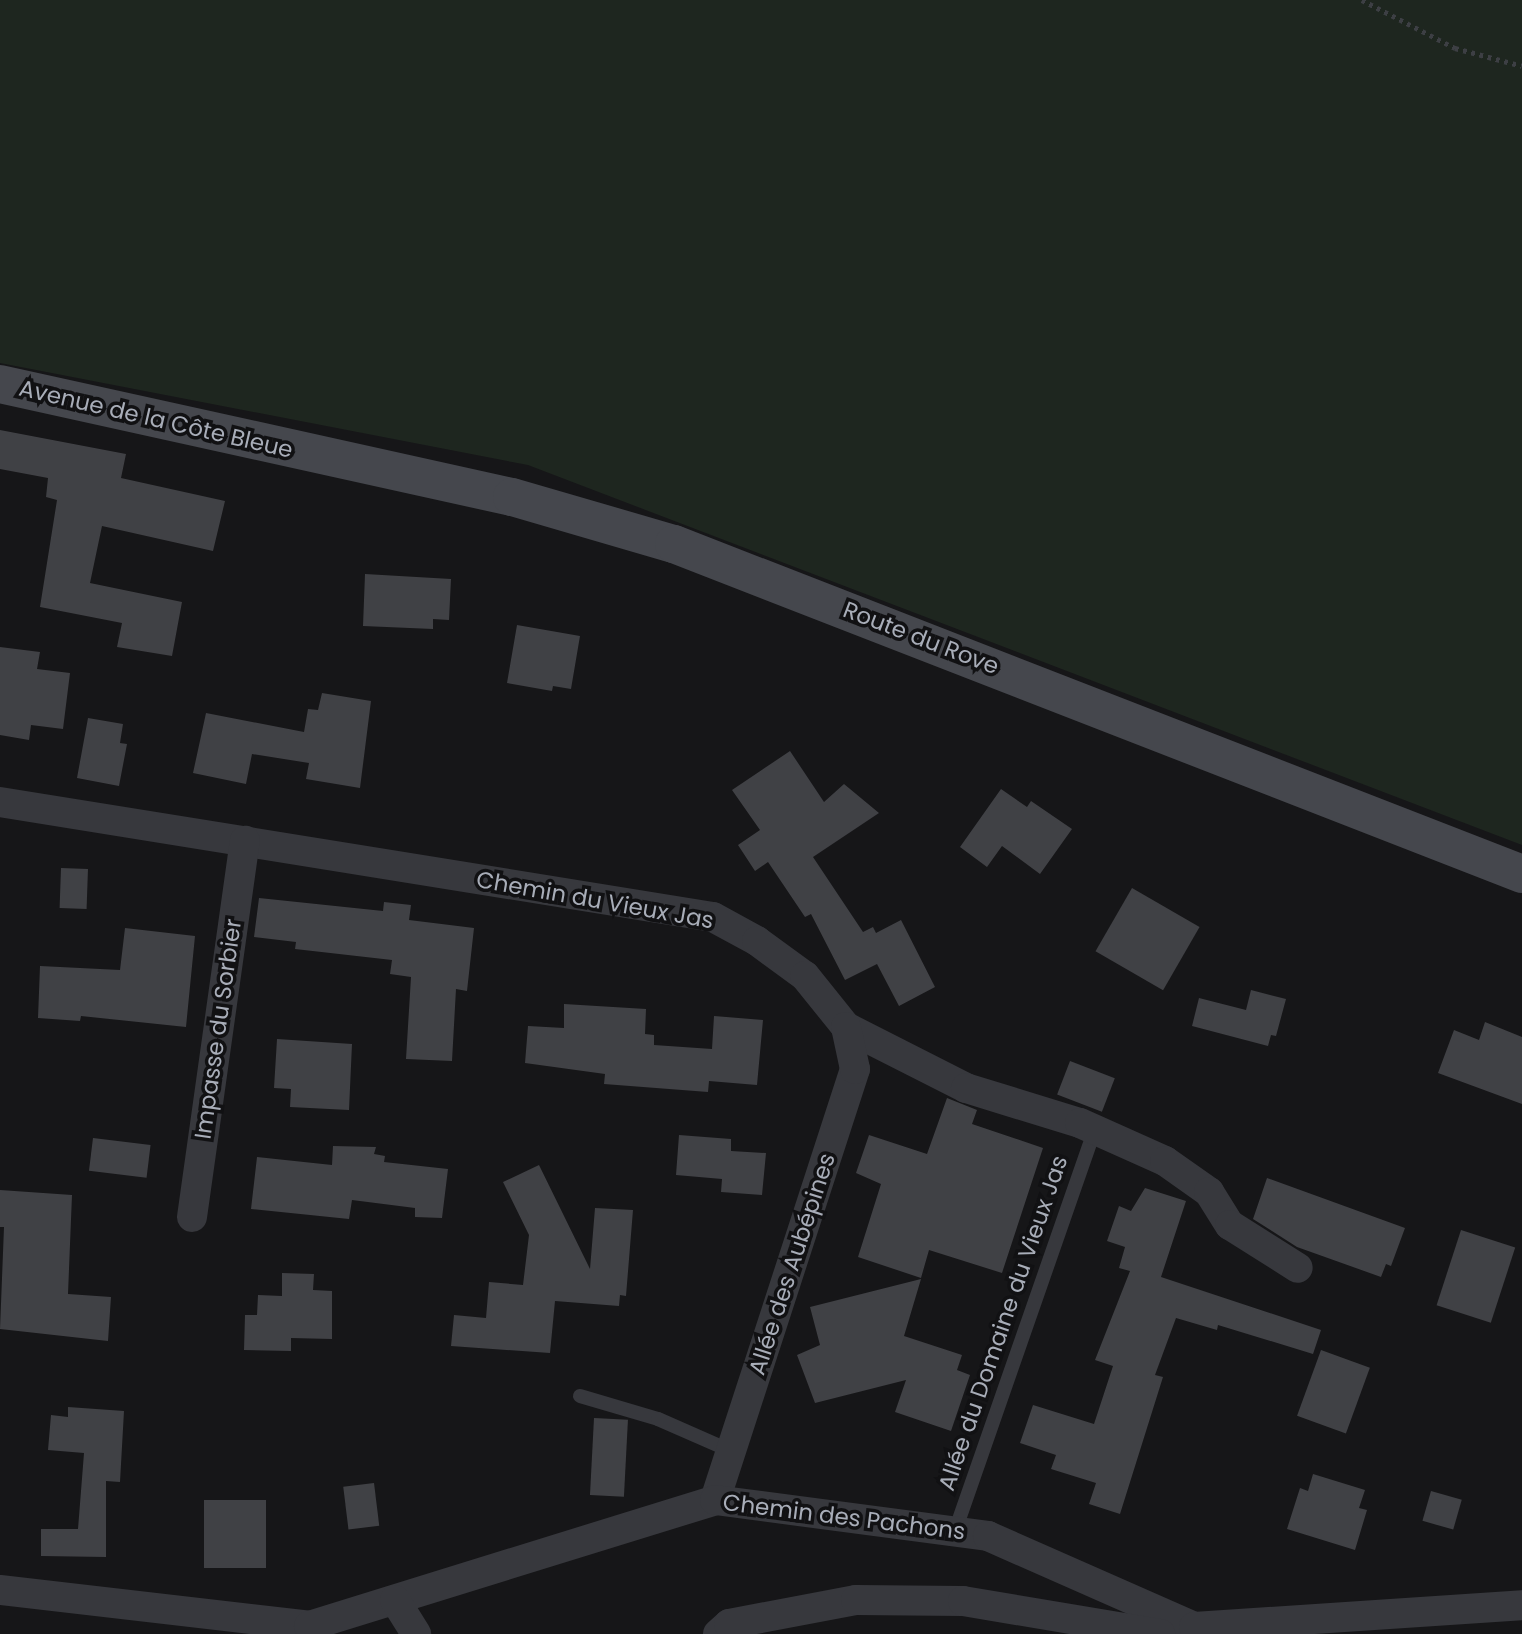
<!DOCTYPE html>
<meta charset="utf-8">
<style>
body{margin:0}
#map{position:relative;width:1522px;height:1634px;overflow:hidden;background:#161618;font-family:Poppins,sans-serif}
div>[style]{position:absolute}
.green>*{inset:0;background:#1e261f}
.building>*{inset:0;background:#404145;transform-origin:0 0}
.path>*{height:4.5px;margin-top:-2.25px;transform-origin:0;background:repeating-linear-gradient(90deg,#3d3f44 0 3.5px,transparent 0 8.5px)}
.lane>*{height:14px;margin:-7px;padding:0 7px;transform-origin:7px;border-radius:7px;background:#37383d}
.street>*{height:30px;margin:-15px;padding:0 15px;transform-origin:15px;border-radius:15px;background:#37383d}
.secondary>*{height:38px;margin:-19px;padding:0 19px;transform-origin:19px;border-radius:19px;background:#45474d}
span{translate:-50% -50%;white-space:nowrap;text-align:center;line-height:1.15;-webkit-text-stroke:7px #111113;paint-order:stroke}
.street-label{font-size:23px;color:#a8adb8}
</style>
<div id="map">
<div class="green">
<i style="clip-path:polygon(0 0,1522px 0,1522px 845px,528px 465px,0 363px)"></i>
</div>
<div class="building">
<i style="clip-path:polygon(0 430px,126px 454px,121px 478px,225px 501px,213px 551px,102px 526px,90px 583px,182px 602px,172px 656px,117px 647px,122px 623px,40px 607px,57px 500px,46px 497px,48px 478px,0 469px)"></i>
<i style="clip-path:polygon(365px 574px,451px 579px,449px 620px,433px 619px,433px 629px,363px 626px)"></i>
<i style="clip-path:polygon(517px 625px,580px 636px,571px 689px,553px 686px,552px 691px,507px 683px)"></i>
<i style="clip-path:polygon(0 647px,40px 652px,37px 669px,70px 673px,63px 729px,31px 725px,29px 740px,0 735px)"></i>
<i style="clip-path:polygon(322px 693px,371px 701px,360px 788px,306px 779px,309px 763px,252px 754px,246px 784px,193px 773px,206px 713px,304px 732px,308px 709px,318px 710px)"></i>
<i style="clip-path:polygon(88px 718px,123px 724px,120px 743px,127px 744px,119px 786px,77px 778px)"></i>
<i style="clip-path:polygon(790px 751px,824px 802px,844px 784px,879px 813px,813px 857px,863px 932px,873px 927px,876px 933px,901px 920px,935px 987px,899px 1006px,877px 964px,845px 980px,811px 914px,805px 917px,768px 862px,755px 871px,738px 845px,760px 830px,732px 790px)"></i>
<i style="clip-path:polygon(1001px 789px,1027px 807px,1031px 801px,1072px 829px,1040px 874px,1002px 846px,987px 867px,960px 847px)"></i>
<i style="left:61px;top:868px;width:27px;height:40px;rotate:2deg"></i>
<i style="left:1132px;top:888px;width:78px;height:73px;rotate:30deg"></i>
<i style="clip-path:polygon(259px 898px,383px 911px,384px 902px,411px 905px,409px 920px,474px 928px,467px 991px,456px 989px,452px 1061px,406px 1059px,411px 977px,390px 974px,392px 960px,295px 949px,296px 942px,254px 937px)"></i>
<i style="clip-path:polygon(125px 928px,195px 936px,186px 1027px,81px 1016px,80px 1021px,38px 1018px,40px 966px,120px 970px)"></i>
<i style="clip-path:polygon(1251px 990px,1286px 999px,1276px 1036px,1271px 1035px,1268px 1046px,1192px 1026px,1199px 998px,1246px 1010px)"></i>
<i style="clip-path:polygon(564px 1004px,646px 1009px,645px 1034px,654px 1035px,654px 1045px,712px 1049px,714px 1016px,763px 1020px,757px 1085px,709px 1081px,708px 1092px,604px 1084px,605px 1074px,525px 1063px,528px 1026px,564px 1028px)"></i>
<i style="clip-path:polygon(1485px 1022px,1522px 1037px,1522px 1104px,1438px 1073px,1454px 1030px,1479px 1040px)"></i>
<i style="clip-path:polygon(277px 1039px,352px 1044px,349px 1110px,290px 1107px,291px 1089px,274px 1088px)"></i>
<i style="left:1070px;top:1061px;width:48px;height:36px;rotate:21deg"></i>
<i style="clip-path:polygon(947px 1098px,977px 1110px,972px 1124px,1043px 1148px,1002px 1273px,929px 1250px,921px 1278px,858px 1257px,881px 1184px,856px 1173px,869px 1135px,927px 1154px)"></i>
<i style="clip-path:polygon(679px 1135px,731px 1139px,731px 1151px,766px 1153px,762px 1195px,721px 1192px,722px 1179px,676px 1175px)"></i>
<i style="left:93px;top:1138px;width:58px;height:33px;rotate:7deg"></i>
<i style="clip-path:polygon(333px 1146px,376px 1147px,374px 1154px,385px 1156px,384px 1162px,448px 1169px,442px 1218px,415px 1217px,415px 1208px,352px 1200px,349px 1219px,251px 1209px,257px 1157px,332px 1165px)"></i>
<i style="clip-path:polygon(539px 1165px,590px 1269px,595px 1208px,633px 1210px,626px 1296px,620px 1295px,619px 1306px,555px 1301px,550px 1353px,451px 1346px,454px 1315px,486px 1318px,489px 1282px,523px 1285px,529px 1235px,503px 1182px)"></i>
<i style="clip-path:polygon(1267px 1178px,1405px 1228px,1391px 1266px,1386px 1264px,1381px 1277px,1297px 1247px,1253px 1219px)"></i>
<i style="clip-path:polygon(1145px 1188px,1186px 1201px,1161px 1277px,1321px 1330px,1313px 1354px,1218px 1325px,1217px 1330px,1176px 1318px,1155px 1375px,1163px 1377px,1120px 1514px,1089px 1504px,1096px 1483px,1051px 1469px,1056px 1455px,1020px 1443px,1033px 1405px,1094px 1424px,1113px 1366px,1095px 1360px,1130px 1271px,1119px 1268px,1125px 1247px,1107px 1241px,1119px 1206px,1131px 1211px)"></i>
<i style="clip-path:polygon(0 1190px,72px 1195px,68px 1294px,111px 1297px,108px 1341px,0 1329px,4px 1227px,0 1227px)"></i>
<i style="left:1461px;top:1230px;width:57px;height:79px;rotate:18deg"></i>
<i style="clip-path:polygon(282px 1273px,314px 1274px,313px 1290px,332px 1291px,332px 1339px,291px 1338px,291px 1351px,244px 1350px,245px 1315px,257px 1315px,258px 1295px,282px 1296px)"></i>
<i style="clip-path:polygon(921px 1279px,904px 1336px,962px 1355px,957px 1370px,970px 1375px,951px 1431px,895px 1412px,906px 1380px,815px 1403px,797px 1355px,820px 1345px,810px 1307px)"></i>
<i style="left:1321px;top:1350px;width:52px;height:70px;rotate:20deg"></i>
<i style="clip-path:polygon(68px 1407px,124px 1411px,120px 1482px,106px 1481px,106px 1557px,41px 1556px,41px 1529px,78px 1529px,84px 1453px,48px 1450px,51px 1415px,68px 1417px)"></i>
<i style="left:594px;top:1418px;width:34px;height:77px;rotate:3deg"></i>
<i style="clip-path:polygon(1313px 1474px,1365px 1490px,1359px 1508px,1367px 1510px,1355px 1550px,1287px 1529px,1300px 1488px,1308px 1491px)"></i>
<i style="left:374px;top:1483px;width:43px;height:31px;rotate:83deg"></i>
<i style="left:1431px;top:1491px;width:32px;height:31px;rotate:16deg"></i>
<i style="left:266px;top:1500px;width:68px;height:62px;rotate:90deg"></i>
</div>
<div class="path">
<i style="left:1362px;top:0;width:105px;rotate:27.3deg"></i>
<i style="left:1455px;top:48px;width:69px;rotate:15deg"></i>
</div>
<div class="lane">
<i style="left:580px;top:1396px;width:81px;rotate:16.4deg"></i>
<i style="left:658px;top:1419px;width:80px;rotate:23.7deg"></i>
<i style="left:955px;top:1531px;width:425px;rotate:-70.8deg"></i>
</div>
<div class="street">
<i style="left:0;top:802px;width:722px;rotate:9.16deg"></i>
<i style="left:713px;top:917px;width:50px;rotate:28.6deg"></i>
<i style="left:757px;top:941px;width:59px;rotate:36.1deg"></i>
<i style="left:805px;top:976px;width:65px;rotate:51.2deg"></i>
<i style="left:846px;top:1027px;width:135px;rotate:26.9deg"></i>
<i style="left:966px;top:1088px;width:119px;rotate:17.1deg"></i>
<i style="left:1080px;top:1123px;width:93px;rotate:24.1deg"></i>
<i style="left:1165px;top:1161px;width:54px;rotate:35.2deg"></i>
<i style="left:1209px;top:1192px;width:39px;rotate:58deg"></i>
<i style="left:1230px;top:1225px;width:80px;rotate:32.3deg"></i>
<i style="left:192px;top:1217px;width:380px;rotate:-82deg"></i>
<i style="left:715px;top:1500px;width:453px;rotate:-72deg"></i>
<i style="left:855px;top:1069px;width:43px;rotate:-102.1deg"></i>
<i style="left:0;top:1590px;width:311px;rotate:6.6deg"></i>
<i style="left:309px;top:1626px;width:425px;rotate:-17.2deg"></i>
<i style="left:715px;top:1500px;width:275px;rotate:7.5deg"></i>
<i style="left:988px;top:1536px;width:225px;rotate:23.8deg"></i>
<i style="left:1194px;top:1627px;width:329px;rotate:-3.8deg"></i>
<i style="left:395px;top:1600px;width:40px;rotate:58deg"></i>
<i style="left:718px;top:1634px;width:15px;rotate:-42deg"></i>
<i style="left:729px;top:1624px;width:129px;rotate:-10.7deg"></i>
<i style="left:856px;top:1600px;width:107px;rotate:0.5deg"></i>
<i style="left:963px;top:1601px;width:200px;rotate:9.5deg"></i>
</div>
<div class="secondary">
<i style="left:0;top:384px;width:524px;rotate:12.45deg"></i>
<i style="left:512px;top:497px;width:169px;rotate:16.2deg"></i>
<i style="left:674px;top:544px;width:910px;rotate:21.26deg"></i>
</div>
<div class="street-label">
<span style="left:156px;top:419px;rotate:13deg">Avenue de la Côte Bleue</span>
<span style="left:921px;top:638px;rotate:21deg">Route du Rove</span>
<span style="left:595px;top:900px;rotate:10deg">Chemin du Vieux Jas</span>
<span style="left:218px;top:1029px;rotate:-82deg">Impasse du Sorbier</span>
<span style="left:792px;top:1264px;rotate:-72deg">Allée des Aubépines</span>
<span style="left:1003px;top:1323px;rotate:-71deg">Allée du Domaine du Vieux Jas</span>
<span style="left:844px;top:1517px;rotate:7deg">Chemin des Pachons</span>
</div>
</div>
